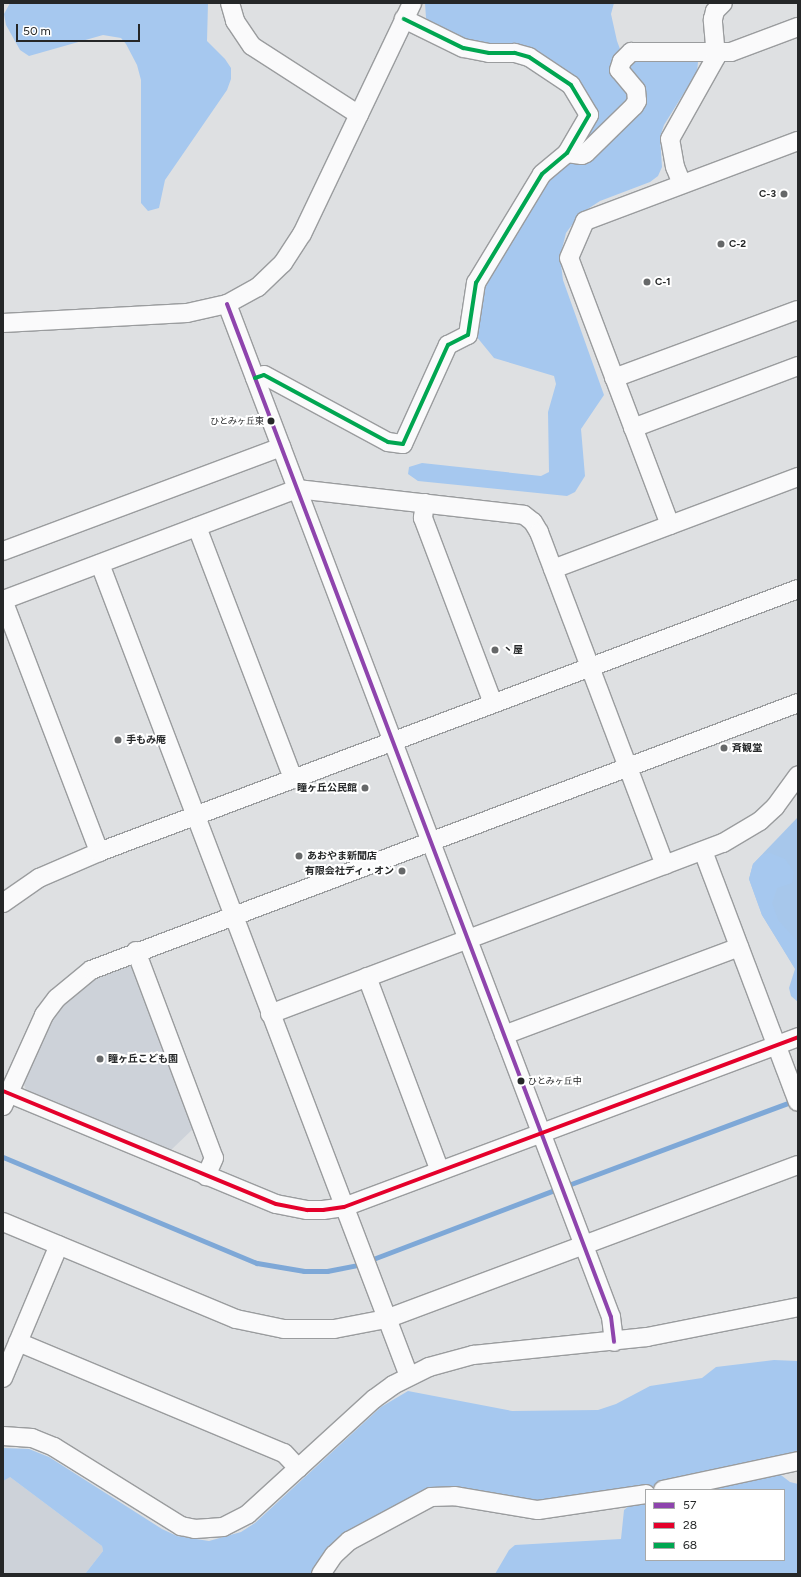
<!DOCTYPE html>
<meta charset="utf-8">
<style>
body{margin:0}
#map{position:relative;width:801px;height:1577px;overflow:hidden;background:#dee0e2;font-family:Figtree,"Noto Sans JP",sans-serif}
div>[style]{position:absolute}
.built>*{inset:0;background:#cdd2d9}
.green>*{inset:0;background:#a7c7eb}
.forest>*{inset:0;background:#a6c8ef}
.stream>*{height:5px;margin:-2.5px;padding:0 2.5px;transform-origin:2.5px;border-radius:2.5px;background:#7ea8d7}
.roads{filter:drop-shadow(1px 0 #9a9c9e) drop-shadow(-1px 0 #9a9c9e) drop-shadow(0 1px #9a9c9e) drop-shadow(0 -1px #9a9c9e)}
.minor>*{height:18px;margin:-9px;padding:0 9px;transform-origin:9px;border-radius:9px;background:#fafafb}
.bus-1>*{height:4px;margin:-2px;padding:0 2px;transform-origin:2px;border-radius:2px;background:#8e44ad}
.bus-2>*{height:4px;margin:-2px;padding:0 2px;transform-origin:2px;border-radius:2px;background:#e4002b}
.bus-3>*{height:4px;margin:-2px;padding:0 2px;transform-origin:2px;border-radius:2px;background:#00a651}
.dots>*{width:11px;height:11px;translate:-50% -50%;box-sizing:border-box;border:2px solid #fff;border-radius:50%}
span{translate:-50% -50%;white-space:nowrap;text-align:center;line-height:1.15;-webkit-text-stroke:4px #fff;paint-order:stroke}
.bus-label{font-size:9px;color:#252728}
.right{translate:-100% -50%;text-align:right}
.left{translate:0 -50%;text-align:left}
.poi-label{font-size:10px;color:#252728;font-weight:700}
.frame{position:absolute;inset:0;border:4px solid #252728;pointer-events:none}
.legend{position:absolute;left:645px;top:1489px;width:140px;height:72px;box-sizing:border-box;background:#fff;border:1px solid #a8a9a9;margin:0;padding:5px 7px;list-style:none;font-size:12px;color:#252728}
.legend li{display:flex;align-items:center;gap:8px;height:20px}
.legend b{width:20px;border:1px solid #a8a9a9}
.scale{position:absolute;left:16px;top:24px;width:124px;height:18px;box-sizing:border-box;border:2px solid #252728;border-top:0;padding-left:5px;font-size:12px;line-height:14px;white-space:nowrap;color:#252728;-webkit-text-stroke:3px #fff;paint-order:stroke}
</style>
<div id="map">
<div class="built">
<i style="clip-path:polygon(128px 962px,135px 965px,196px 1126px,170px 1151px,27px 1092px,22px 1080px,40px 1037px,63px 1003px,95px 977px)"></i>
<i style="clip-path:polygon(6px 1477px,10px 1477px,102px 1546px,103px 1551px,85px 1574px,3px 1574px,3px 1481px)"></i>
</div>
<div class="green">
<i style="clip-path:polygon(798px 817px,798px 973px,762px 915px,749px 879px,753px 864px)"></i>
</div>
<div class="forest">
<i style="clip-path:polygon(10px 3px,208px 3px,207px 41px,225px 59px,231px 68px,231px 79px,227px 90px,165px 180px,159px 208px,148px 211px,141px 203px,141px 80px,137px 65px,126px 44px,121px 38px,103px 35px,29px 56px,20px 50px,6px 25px,4px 14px)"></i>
<i style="clip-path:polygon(425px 3px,614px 3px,611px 14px,617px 41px,620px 49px,628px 55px,694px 59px,698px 62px,697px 72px,664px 125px,660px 137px,662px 167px,658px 176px,650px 182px,600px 201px,580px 214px,566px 233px,560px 257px,563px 280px,604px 395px,581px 429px,585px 476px,575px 492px,567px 496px,418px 481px,408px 474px,409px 467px,422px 463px,541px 476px,549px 472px,548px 412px,556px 384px,554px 376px,494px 358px,476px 336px,483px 285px,543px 184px,592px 122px,575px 80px,434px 27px,426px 18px)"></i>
<i style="clip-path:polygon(770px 853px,785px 859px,794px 872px,792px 883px,777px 888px,772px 903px,778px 920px,798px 942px,798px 1002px,791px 996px,789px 988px,795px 969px,762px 915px,749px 879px,753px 864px,762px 855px)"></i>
<i style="clip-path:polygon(774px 1360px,798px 1361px,798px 1455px,635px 1490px,548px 1502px,442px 1489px,313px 1574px,85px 1574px,103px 1551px,102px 1546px,10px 1477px,3px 1481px,3px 1448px,29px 1449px,49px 1457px,162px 1529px,177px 1536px,209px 1541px,241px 1532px,255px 1523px,381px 1407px,408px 1391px,512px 1411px,598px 1410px,616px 1404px,650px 1386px,702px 1378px,716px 1367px)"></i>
<i style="clip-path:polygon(777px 1472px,790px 1482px,798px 1484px,798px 1574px,495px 1574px,509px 1550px,515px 1545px,621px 1539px,624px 1510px,630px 1505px,646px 1500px,646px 1560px,784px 1560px,784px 1490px,690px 1490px)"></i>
</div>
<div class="stream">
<i style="left:3px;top:1157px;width:275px;rotate:22.7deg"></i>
<i style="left:257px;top:1263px;width:48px;rotate:9.7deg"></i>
<i style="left:304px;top:1271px;width:23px"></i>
<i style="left:327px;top:1271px;width:32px;rotate:-11deg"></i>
<i style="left:571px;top:1184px;width:234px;rotate:-20.5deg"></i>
<i style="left:373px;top:1259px;width:191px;rotate:-20.8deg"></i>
</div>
<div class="roads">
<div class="minor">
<i style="left:230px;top:3px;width:19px;rotate:74deg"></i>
<i style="left:235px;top:21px;width:30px;rotate:56deg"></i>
<i style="left:252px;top:46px;width:127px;rotate:32.8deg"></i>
<i style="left:567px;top:153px;width:15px;rotate:8deg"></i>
<i style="left:582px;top:155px;width:4px;rotate:-27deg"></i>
<i style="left:586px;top:153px;width:67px;rotate:-44.4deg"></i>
<i style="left:634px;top:106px;width:6px;rotate:-59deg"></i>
<i style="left:637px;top:101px;width:11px;rotate:-95deg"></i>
<i style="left:636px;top:90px;width:26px;rotate:-130deg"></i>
<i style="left:619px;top:70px;width:9px;rotate:-72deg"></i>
<i style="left:622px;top:61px;width:13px;rotate:-45deg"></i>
<i style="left:631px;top:52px;width:100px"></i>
<i style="left:731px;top:52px;width:72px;rotate:-20.5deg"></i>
<i style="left:682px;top:184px;width:18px;rotate:-112deg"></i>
<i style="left:675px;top:167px;width:28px;rotate:-100deg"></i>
<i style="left:670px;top:139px;width:94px;rotate:-60.7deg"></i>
<i style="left:716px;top:57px;width:38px;rotate:-95deg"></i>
<i style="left:713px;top:19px;width:8px;rotate:-76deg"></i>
<i style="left:715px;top:11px;width:11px;rotate:-45deg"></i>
<i style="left:227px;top:304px;width:1083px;rotate:69.24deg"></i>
<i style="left:611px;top:1317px;width:25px;rotate:83deg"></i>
<i style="left:3px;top:323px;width:184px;rotate:-3.1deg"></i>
<i style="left:187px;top:313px;width:41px;rotate:-12.7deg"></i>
<i style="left:227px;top:304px;width:35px;rotate:-29deg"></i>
<i style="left:258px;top:287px;width:35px;rotate:-44deg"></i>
<i style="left:283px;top:263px;width:35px;rotate:-57deg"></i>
<i style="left:302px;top:234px;width:256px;rotate:-64.5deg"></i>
<i style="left:255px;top:378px;width:9px;rotate:-18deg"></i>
<i style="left:264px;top:375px;width:141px;rotate:28.4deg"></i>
<i style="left:388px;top:442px;width:15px;rotate:8deg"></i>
<i style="left:403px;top:444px;width:109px;rotate:-65.6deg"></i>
<i style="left:448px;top:345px;width:22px;rotate:-27deg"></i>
<i style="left:468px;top:335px;width:53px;rotate:-81.3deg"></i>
<i style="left:476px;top:283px;width:127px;rotate:-58.8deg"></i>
<i style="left:542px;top:174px;width:33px;rotate:-40deg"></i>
<i style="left:567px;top:153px;width:44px;rotate:-59.9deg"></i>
<i style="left:589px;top:115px;width:35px;rotate:-121deg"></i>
<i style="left:571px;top:85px;width:50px;rotate:-146.3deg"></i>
<i style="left:529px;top:57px;width:15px;rotate:-164deg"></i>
<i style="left:515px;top:53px;width:26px;rotate:180deg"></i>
<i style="left:489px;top:53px;width:26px;rotate:-169deg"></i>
<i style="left:463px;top:48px;width:66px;rotate:-153.8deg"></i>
<i style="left:614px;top:378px;width:196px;rotate:-20.3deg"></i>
<i style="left:633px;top:428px;width:176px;rotate:-20.6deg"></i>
<i style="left:425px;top:503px;width:15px;rotate:98deg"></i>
<i style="left:423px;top:518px;width:198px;rotate:69.3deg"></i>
<i style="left:670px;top:525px;width:285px;rotate:-110.7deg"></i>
<i style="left:569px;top:258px;width:40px;rotate:-66.6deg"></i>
<i style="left:585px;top:221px;width:228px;rotate:-20.6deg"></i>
<i style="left:197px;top:527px;width:270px;rotate:69.1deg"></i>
<i style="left:3px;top:551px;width:297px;rotate:-20.5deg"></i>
<i style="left:100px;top:564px;width:869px;rotate:69.17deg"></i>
<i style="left:553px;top:569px;width:262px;rotate:-20.6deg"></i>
<i style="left:3px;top:600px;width:314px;rotate:-20.7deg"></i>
<i style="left:297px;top:489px;width:228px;rotate:6.5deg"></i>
<i style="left:524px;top:515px;width:11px;rotate:38deg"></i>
<i style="left:533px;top:522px;width:12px;rotate:59deg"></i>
<i style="left:539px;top:532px;width:356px;rotate:69.3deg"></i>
<i style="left:3px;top:600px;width:270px;rotate:69.1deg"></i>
<i style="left:703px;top:851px;width:268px;rotate:69.3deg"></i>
<i style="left:3px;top:903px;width:44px;rotate:-34.8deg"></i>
<i style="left:39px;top:878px;width:65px;rotate:-23.4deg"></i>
<i style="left:99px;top:852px;width:747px;rotate:-20.62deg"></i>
<i style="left:136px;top:951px;width:221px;rotate:69.4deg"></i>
<i style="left:214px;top:1158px;width:20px;rotate:114deg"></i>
<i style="left:367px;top:977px;width:207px;rotate:69.4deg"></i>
<i style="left:270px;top:1014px;width:484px;rotate:-20.7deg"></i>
<i style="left:723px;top:843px;width:43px;rotate:-30.7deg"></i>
<i style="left:760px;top:821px;width:21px;rotate:-43deg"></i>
<i style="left:775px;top:807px;width:39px;rotate:-54deg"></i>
<i style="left:504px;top:1035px;width:251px;rotate:-20.5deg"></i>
<i style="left:3px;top:1091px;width:295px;rotate:22.5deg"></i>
<i style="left:276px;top:1204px;width:32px;rotate:11deg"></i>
<i style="left:307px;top:1210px;width:16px"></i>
<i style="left:323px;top:1210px;width:21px;rotate:-8deg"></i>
<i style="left:344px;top:1207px;width:485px;rotate:-20.5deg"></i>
<i style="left:3px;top:1106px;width:100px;rotate:-65.7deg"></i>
<i style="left:44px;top:1015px;width:21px;rotate:-53deg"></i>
<i style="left:57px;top:998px;width:44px;rotate:-39.5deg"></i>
<i style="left:91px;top:970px;width:756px;rotate:-20.69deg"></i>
<i style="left:3px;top:1222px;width:252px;rotate:22.6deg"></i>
<i style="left:236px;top:1319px;width:49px;rotate:11.8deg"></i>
<i style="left:284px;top:1329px;width:50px"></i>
<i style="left:334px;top:1329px;width:53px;rotate:-10.9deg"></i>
<i style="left:386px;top:1319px;width:440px;rotate:-20.5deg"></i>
<i style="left:18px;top:1342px;width:288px;rotate:22.7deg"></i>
<i style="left:284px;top:1453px;width:21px;rotate:47deg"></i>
<i style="left:3px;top:1378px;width:144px;rotate:-67.2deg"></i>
<i style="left:3px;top:1436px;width:29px;rotate:4deg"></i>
<i style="left:32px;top:1438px;width:24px;rotate:22deg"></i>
<i style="left:54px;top:1447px;width:150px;rotate:31.9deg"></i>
<i style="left:181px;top:1526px;width:14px;rotate:12deg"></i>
<i style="left:195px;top:1529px;width:28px;rotate:-4deg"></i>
<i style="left:223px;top:1527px;width:28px;rotate:-27deg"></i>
<i style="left:248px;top:1514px;width:171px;rotate:-42.4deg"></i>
<i style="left:374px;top:1399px;width:24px;rotate:-36deg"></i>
<i style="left:393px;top:1385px;width:40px;rotate:-26.6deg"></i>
<i style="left:429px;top:1367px;width:46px;rotate:-15.3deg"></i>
<i style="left:473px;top:1355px;width:175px;rotate:-5.9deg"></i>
<i style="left:647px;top:1337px;width:154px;rotate:-11.2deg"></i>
<i style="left:663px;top:1490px;width:138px;rotate:-12.1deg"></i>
<i style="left:321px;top:1574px;width:23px;rotate:-56deg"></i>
<i style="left:334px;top:1555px;width:21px;rotate:-43deg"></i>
<i style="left:349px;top:1541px;width:93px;rotate:-28.2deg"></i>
<i style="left:431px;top:1497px;width:23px;rotate:-2deg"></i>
<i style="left:454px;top:1496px;width:85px;rotate:9.5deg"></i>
<i style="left:538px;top:1510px;width:109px;rotate:-8.4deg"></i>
</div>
</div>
<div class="bus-1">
<i style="left:227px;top:304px;width:1083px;rotate:69.24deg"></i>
<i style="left:611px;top:1317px;width:25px;rotate:83deg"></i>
</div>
<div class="bus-2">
<i style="left:3px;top:1091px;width:295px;rotate:22.5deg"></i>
<i style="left:276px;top:1204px;width:32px;rotate:11deg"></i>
<i style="left:307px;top:1210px;width:16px"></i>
<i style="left:323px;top:1210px;width:21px;rotate:-8deg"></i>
<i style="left:344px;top:1207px;width:485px;rotate:-20.5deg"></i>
</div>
<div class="bus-3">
<i style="left:255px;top:378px;width:9px;rotate:-18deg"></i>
<i style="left:264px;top:375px;width:141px;rotate:28.4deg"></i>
<i style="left:388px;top:442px;width:15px;rotate:8deg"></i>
<i style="left:403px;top:444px;width:109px;rotate:-65.6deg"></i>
<i style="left:448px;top:345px;width:22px;rotate:-27deg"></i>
<i style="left:468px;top:335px;width:53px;rotate:-81.3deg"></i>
<i style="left:476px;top:283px;width:127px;rotate:-58.8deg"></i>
<i style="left:542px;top:174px;width:33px;rotate:-40deg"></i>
<i style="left:567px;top:153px;width:44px;rotate:-59.9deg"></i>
<i style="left:589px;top:115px;width:35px;rotate:-121deg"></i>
<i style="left:571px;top:85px;width:50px;rotate:-146.3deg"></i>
<i style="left:529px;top:57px;width:15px;rotate:-164deg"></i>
<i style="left:515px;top:53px;width:26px;rotate:180deg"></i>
<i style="left:489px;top:53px;width:26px;rotate:-169deg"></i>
<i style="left:463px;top:48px;width:66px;rotate:-153.8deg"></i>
</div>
<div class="dots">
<i style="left:784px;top:194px;background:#666869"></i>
<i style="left:721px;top:244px;background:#666869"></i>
<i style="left:647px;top:282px;background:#666869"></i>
<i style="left:271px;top:421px;background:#252728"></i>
<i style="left:495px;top:650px;background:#666869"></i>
<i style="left:118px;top:740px;background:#666869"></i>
<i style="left:724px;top:748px;background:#666869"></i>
<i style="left:365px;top:788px;background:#666869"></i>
<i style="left:299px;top:856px;background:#666869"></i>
<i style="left:402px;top:871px;background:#666869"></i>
<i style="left:100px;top:1059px;background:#666869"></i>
<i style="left:521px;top:1081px;background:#252728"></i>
</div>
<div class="bus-label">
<span class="right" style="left:264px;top:421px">ひとみヶ丘東</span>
<span class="left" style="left:528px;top:1081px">ひとみヶ丘中</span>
</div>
<div class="poi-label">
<span class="right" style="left:776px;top:194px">C-3</span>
<span class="left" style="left:729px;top:244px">C-2</span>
<span class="left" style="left:655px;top:282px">C-1</span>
<span class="left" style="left:503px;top:650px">丶屋</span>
<span class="left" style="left:126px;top:740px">手もみ庵</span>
<span class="left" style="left:732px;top:748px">斉観堂</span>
<span class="right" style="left:357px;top:788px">瞳ヶ丘公民館</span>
<span class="left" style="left:307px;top:856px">あおやま新聞店</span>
<span class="right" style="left:394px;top:871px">有限会社ディ・オン</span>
<span class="left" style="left:108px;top:1059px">瞳ヶ丘こども園</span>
</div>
<div class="frame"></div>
<ul class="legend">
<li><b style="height:5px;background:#8e44ad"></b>57</li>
<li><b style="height:5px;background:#e4002b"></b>28</li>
<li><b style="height:5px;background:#00a651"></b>68</li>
</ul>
<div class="scale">50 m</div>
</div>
